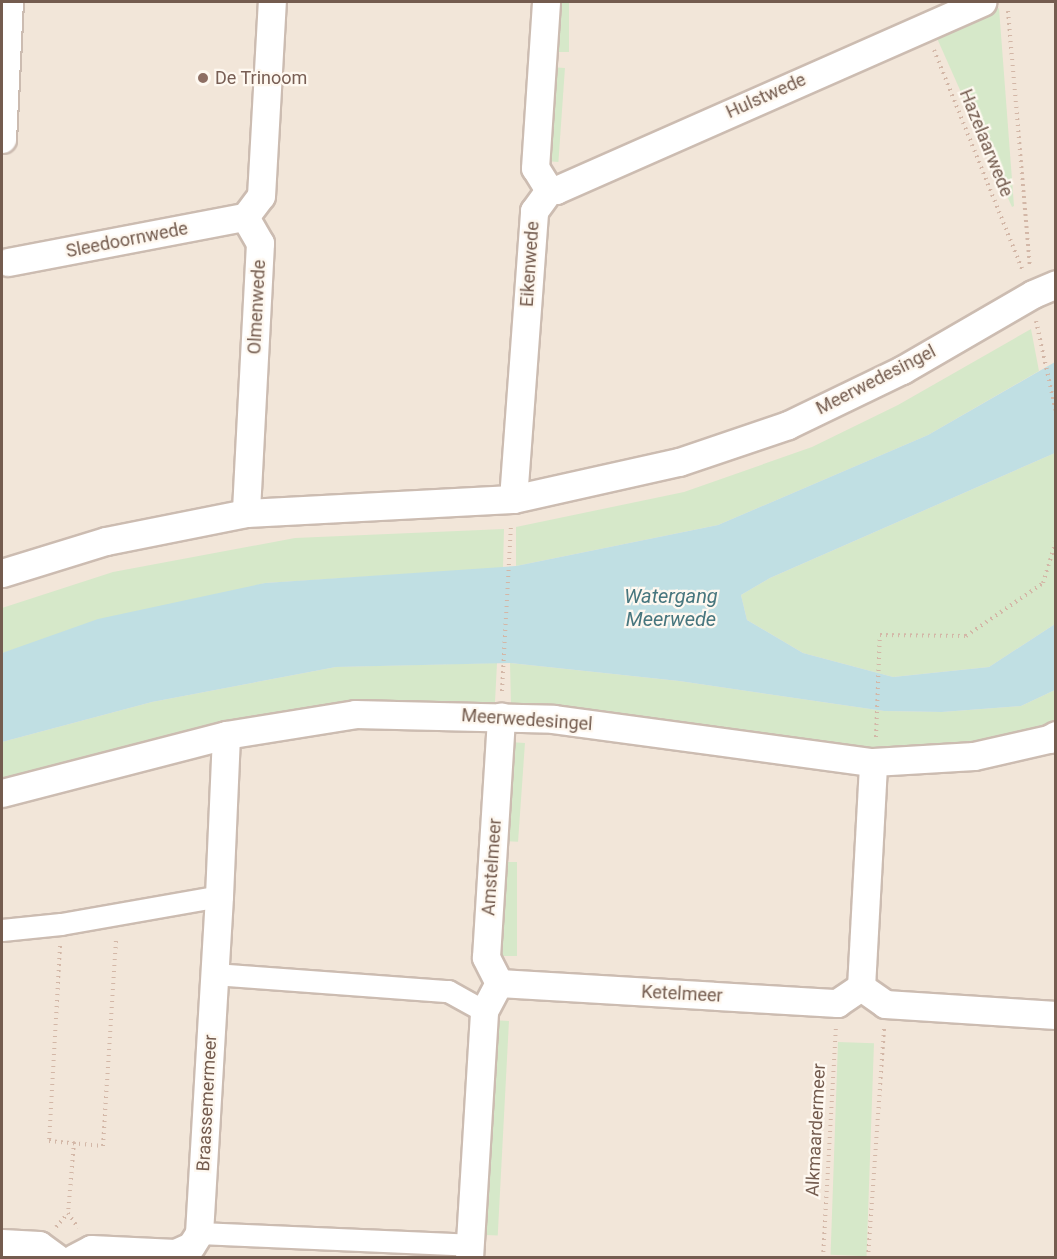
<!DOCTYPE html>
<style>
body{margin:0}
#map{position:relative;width:1057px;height:1259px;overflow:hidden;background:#fbf4ea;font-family:Roboto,sans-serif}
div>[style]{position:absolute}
.residential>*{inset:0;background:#f2e6d9;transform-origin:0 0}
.green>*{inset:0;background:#d6e8c9;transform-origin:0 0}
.water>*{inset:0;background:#c0dfe3}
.path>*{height:4px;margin-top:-2px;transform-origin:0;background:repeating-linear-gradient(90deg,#d3b7a7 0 1.5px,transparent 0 6px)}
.roads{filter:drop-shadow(2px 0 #ccbcb1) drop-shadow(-2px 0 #ccbcb1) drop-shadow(0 2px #ccbcb1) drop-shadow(0 -2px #ccbcb1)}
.pedestrian>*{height:21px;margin:-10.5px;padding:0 10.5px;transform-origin:10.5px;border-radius:10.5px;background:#fff}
.minor>*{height:27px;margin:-13.5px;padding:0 13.5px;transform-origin:13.5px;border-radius:13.5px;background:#fff}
.dots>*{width:16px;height:16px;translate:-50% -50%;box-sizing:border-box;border:3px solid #fef8f0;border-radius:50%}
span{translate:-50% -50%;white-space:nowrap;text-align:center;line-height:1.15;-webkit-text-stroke:4.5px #fef8f0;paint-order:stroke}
.education-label{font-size:18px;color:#785e54}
.left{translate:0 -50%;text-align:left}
.street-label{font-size:18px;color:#745c4f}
.water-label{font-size:20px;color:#47767e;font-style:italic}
.frame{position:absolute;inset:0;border:3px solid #745c4f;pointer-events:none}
</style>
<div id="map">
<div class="residential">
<i style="left:2px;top:2px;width:1053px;height:1255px"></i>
</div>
<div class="green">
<i style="left:553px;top:2px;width:16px;height:50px"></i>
<i style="clip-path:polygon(999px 8px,1014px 206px,1012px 207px,936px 36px)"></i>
<i style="left:549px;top:67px;width:16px;height:94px;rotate:4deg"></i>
<i style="clip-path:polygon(1031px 329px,1039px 371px,928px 435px,718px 525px,516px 566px,516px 527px,684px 492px,812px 447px,898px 405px)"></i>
<i style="clip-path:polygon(1055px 453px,1055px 624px,989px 667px,893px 677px,803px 653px,747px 620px,741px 595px,770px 578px)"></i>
<i style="clip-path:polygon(504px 529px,503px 568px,265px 583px,2px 653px,2px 608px,113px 572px,295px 538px)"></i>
<i style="clip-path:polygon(497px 663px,495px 702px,353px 703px,2px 784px,2px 742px,152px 702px,336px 667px)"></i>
<i style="clip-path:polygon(510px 663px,679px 681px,884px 711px,942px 712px,1021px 706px,1055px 690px,1055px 724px,994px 742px,907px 750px,789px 745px,511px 705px)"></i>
<i style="left:509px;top:742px;width:16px;height:99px;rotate:4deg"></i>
<i style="left:501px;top:862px;width:16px;height:94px"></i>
<i style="left:492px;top:1020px;width:17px;height:215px;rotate:3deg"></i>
<i style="left:838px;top:1042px;width:36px;height:213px;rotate:2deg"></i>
</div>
<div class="water">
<i style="clip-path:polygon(1055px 362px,1055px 453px,770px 578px,741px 595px,747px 620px,803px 653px,893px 677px,989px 667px,1055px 624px,1055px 690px,1021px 706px,942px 712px,884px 711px,679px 681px,510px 663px,336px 667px,152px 702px,2px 742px,2px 653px,98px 619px,265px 583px,516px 566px,718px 525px,928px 435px)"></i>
</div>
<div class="path">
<i style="left:1008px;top:11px;width:256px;rotate:85.1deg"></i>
<i style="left:934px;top:50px;width:238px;rotate:68.1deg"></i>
<i style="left:1036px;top:321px;width:93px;rotate:77.6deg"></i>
<i style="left:502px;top:691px;width:166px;rotate:-86.9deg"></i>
<i style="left:876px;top:737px;width:102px;rotate:-87.8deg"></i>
<i style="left:880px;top:635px;width:86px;rotate:0.7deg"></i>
<i style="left:966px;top:636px;width:93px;rotate:-34.5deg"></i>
<i style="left:1043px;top:583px;width:44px;rotate:-72.8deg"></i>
<i style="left:60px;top:946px;width:195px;rotate:93.2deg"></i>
<i style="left:49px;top:1141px;width:54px;rotate:5.3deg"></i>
<i style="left:103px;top:1146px;width:208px;rotate:-86.4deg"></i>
<i style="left:74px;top:1142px;width:71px;rotate:94.8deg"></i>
<i style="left:68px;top:1213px;width:18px;rotate:56deg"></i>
<i style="left:56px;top:1227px;width:18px;rotate:-49deg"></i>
<i style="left:823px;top:1258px;width:230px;rotate:-86.8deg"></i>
<i style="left:868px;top:1258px;width:231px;rotate:-86deg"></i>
</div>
<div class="roads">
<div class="pedestrian">
<i style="left:2px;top:930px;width:59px;rotate:-5.8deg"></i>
<i style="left:61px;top:924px;width:160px;rotate:-10deg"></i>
<i style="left:214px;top:974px;width:235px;rotate:4.2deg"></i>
<i style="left:448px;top:991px;width:41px;rotate:29.1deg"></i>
<i style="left:199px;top:1233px;width:271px;rotate:2.5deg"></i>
</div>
<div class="minor">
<i style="left:2px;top:139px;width:137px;rotate:-87.1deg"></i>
<i style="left:549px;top:190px;width:7px"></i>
<i style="left:556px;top:190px;width:466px;rotate:-23.8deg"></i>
<i style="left:245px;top:217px;width:30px;rotate:60deg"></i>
<i style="left:260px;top:243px;width:270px;rotate:93deg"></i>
<i style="left:245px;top:217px;width:26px;rotate:-53deg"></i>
<i style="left:261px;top:196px;width:194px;rotate:-86.8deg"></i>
<i style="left:8px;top:262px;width:241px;rotate:-10.8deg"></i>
<i style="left:513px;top:499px;width:289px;rotate:-85.8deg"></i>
<i style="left:534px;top:211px;width:26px;rotate:-54deg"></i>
<i style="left:549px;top:190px;width:26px;rotate:-122deg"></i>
<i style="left:535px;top:168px;width:166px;rotate:-86.2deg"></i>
<i style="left:2px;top:573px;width:109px;rotate:-17.1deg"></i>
<i style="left:106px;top:541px;width:143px;rotate:-11.3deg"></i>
<i style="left:246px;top:513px;width:267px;rotate:-3deg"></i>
<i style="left:513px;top:499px;width:170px;rotate:-12.6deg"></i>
<i style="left:679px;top:462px;width:115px;rotate:-18.7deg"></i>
<i style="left:788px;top:425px;width:127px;rotate:-25.8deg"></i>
<i style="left:902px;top:370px;width:151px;rotate:-30.1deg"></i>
<i style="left:1033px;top:294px;width:25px;rotate:-23deg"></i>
<i style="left:2px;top:793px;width:231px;rotate:-14.5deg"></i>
<i style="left:226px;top:735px;width:131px;rotate:-9.2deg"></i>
<i style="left:355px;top:714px;width:198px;rotate:1.4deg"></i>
<i style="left:553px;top:719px;width:323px;rotate:7.7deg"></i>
<i style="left:873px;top:762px;width:101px;rotate:-3.4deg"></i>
<i style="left:974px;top:756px;width:77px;rotate:-12.8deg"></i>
<i style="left:1049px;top:739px;width:8px;rotate:-30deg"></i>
<i style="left:499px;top:983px;width:339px;rotate:3.4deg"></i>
<i style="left:837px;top:1003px;width:29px;rotate:-34deg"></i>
<i style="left:861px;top:987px;width:29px;rotate:35deg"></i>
<i style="left:885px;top:1004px;width:171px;rotate:3.7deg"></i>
<i style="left:861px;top:987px;width:225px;rotate:-86.9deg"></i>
<i style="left:2px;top:1243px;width:37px;rotate:3deg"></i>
<i style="left:39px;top:1245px;width:22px;rotate:36deg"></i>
<i style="left:74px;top:1258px;width:19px;rotate:-28deg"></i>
<i style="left:91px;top:1249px;width:84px;rotate:2.7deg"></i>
<i style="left:175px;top:1253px;width:17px;rotate:-24deg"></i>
<i style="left:191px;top:1246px;width:15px;rotate:-58deg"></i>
<i style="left:199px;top:1233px;width:338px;rotate:-86.6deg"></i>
<i style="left:219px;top:896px;width:161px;rotate:-87.5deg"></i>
<i style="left:469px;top:1258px;width:247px;rotate:-86.5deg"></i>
<i style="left:484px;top:1011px;width:32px;rotate:-62deg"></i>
<i style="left:499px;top:983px;width:29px;rotate:-117deg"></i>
<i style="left:486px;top:957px;width:241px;rotate:-86.4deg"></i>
</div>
</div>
<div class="dots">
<i style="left:203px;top:78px;background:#8d6e63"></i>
</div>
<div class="education-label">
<span class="left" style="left:215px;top:78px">De Trinoom</span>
</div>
<div class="street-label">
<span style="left:766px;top:96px;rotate:-24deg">Hulstwede</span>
<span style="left:986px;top:143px;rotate:68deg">Hazelaarwede</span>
<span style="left:127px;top:240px;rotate:-11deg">Sleedoornwede</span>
<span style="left:530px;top:264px;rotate:-86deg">Eikenwede</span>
<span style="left:257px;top:307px;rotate:-87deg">Olmenwede</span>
<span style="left:876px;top:380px;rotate:-27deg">Meerwedesingel</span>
<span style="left:527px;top:720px;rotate:4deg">Meerwedesingel</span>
<span style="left:492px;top:867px;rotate:-86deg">Amstelmeer</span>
<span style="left:682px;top:994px;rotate:3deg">Ketelmeer</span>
<span style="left:207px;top:1103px;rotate:-87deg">Braassemermeer</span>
<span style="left:816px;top:1130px;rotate:-87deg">Alkmaardermeer</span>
</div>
<div class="water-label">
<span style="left:671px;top:608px">Watergang<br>Meerwede</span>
</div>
<div class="frame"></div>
</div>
